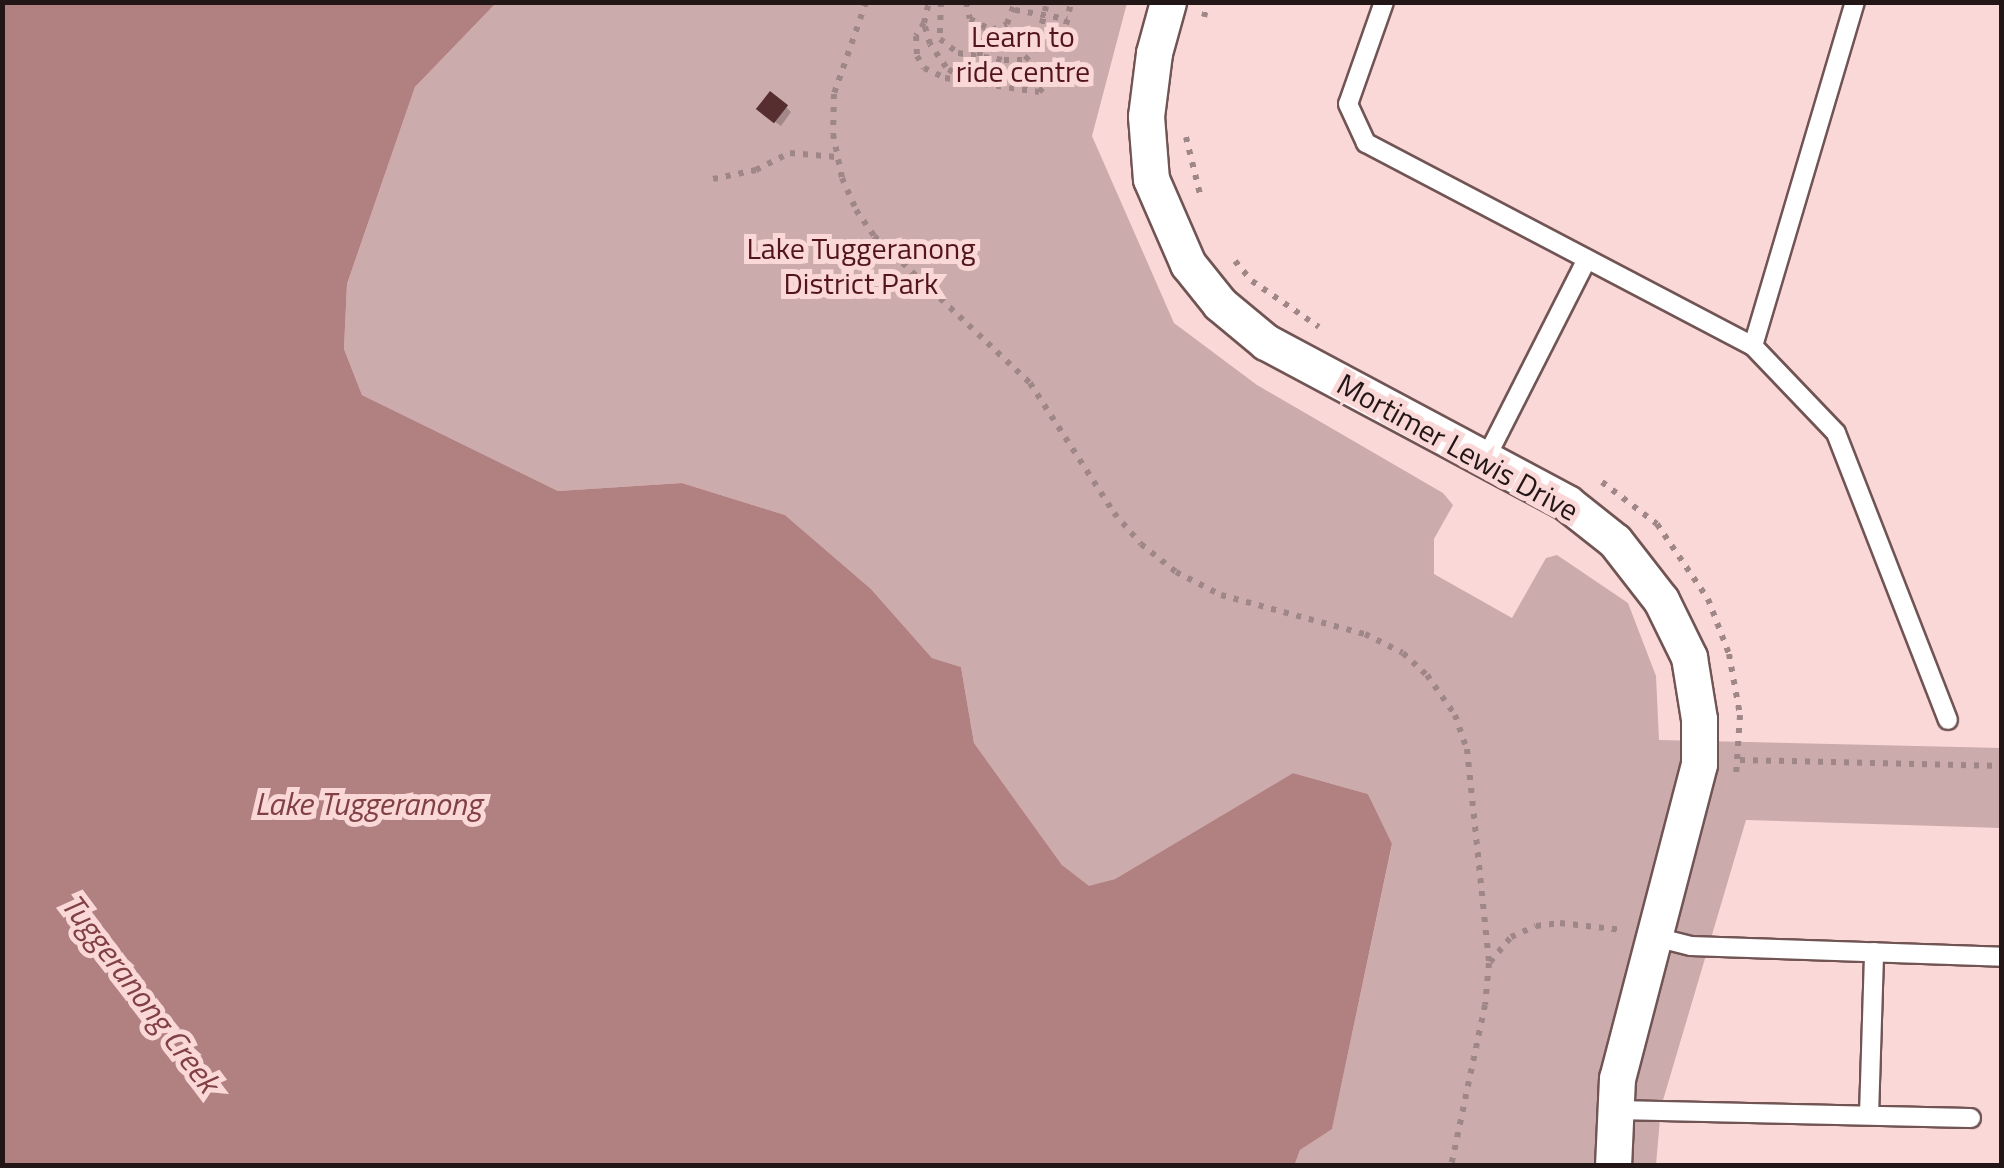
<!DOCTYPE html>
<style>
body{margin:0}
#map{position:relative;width:2004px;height:1168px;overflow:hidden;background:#fbd8d8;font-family:"Titillium Web",sans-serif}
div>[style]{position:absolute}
.green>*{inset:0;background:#cbabab}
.water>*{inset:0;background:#b18081}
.shadow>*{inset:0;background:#0003}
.building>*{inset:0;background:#572e30;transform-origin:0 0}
.path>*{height:6px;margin-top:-3px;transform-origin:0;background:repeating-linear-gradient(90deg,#a08787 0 5px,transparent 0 13px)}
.roads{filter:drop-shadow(2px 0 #715454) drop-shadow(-2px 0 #715454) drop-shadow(0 2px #715454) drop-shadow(0 -2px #715454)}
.service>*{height:18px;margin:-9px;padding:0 9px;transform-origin:9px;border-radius:9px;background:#fff}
.minor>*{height:35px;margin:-17.5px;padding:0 17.5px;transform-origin:17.5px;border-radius:17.5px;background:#fff}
span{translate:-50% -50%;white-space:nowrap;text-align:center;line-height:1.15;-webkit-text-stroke:10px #fbd8d8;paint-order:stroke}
.park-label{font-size:30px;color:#52151c}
.street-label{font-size:30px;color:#221616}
.water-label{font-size:32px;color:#814043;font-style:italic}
.frame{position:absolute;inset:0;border:5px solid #221616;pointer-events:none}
</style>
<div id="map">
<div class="green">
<i style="clip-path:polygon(496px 3px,1127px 3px,1092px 136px,1174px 323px,1257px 385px,1443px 493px,1453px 505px,1434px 539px,1434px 574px,1512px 618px,1546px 558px,1557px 555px,1628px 603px,1656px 676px,1659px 740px,2001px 748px,2001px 828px,1746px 820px,1661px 1107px,1656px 1165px,1294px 1165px,1300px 1150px,1332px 1128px,1392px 845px,1368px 794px,1293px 773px,1115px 879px,1089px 887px,1062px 865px,974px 743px,961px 667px,932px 658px,871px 589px,785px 515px,682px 483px,558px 491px,362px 395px,344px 349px,347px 284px,415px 87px)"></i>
</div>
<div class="water">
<i style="clip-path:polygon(2px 3px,496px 3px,415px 87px,347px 284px,344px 349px,362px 395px,558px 491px,682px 483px,785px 515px,871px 589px,932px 658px,961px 667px,974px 743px,1062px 865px,1089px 886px,1115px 879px,1293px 773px,1368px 794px,1392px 844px,1332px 1129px,1300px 1150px,1294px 1166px,3px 1165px)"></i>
</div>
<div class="shadow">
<i style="clip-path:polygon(786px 107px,791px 112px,781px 126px,764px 114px)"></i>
</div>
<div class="building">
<i style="left:770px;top:91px;width:23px;height:23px;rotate:38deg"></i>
</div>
<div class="path">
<i style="left:866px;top:2px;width:97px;rotate:109.2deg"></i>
<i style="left:834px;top:94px;width:40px;rotate:91.4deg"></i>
<i style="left:833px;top:134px;width:45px;rotate:78.4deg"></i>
<i style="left:842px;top:178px;width:35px;rotate:66deg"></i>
<i style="left:856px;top:210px;width:32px;rotate:55deg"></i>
<i style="left:874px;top:236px;width:214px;rotate:43.3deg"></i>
<i style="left:1030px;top:383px;width:155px;rotate:57.1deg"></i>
<i style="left:1114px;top:513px;width:41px;rotate:48.9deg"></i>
<i style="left:1141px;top:544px;width:45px;rotate:38.7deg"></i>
<i style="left:1176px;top:572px;width:51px;rotate:27.1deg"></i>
<i style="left:1221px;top:595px;width:149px;rotate:15.2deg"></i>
<i style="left:1365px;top:634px;width:42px;rotate:26.6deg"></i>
<i style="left:1403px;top:653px;width:33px;rotate:43deg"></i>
<i style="left:1427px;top:675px;width:49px;rotate:55deg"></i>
<i style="left:1455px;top:715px;width:36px;rotate:71deg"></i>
<i style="left:1467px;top:749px;width:215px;rotate:84.1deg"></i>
<i style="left:1489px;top:963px;width:42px;rotate:95.4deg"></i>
<i style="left:1485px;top:1005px;width:165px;rotate:101.9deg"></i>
<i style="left:941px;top:2px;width:37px;rotate:92deg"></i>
<i style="left:940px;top:39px;width:23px;rotate:38deg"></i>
<i style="left:958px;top:53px;width:47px;rotate:8.7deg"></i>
<i style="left:1004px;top:60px;width:21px"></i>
<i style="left:1025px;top:60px;width:16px;rotate:-45deg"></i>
<i style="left:1036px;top:49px;width:48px;rotate:-76.8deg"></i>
<i style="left:966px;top:2px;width:17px;rotate:77deg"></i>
<i style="left:970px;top:19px;width:25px;rotate:27deg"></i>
<i style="left:992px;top:30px;width:16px;rotate:-22deg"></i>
<i style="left:1007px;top:24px;width:23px;rotate:-70deg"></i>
<i style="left:1015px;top:10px;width:53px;rotate:9.8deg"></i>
<i style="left:1204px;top:17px;width:16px;rotate:-75deg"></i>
<i style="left:924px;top:23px;width:22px;rotate:-77deg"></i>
<i style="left:963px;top:80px;width:21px;rotate:-143deg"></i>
<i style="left:946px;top:67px;width:28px;rotate:-125deg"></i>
<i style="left:930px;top:44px;width:22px;rotate:-106deg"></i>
<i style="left:924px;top:23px;width:15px;rotate:122deg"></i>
<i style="left:916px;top:36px;width:20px;rotate:87deg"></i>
<i style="left:917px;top:56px;width:14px;rotate:60deg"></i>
<i style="left:924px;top:68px;width:23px;rotate:25deg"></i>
<i style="left:945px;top:78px;width:95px;rotate:8.5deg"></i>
<i style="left:1039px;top:92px;width:23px;rotate:-47deg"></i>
<i style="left:1055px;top:75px;width:75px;rotate:-77.6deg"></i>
<i style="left:976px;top:82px;width:53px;rotate:-82.5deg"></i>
<i style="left:1186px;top:137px;width:63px;rotate:76.2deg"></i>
<i style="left:713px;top:179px;width:44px;rotate:-11.8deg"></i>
<i style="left:756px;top:170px;width:38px;rotate:-27deg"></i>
<i style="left:790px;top:153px;width:47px;rotate:4.9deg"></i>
<i style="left:1235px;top:261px;width:26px;rotate:50deg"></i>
<i style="left:1252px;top:281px;width:81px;rotate:34.5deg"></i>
<i style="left:1602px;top:482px;width:69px;rotate:37.4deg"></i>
<i style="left:1657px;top:524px;width:91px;rotate:55.8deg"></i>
<i style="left:1708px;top:599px;width:59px;rotate:69.1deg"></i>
<i style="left:1729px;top:654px;width:62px;rotate:79.8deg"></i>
<i style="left:1740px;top:715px;width:61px;rotate:93.8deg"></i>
<i style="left:1740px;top:760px;width:262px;rotate:1.3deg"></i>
<i style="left:1490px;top:962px;width:33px;rotate:-50deg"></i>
<i style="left:1511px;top:937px;width:27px;rotate:-24deg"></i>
<i style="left:1536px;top:926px;width:24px;rotate:-7deg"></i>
<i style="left:1560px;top:923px;width:63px;rotate:6.3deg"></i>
</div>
<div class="roads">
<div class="service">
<i style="left:1384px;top:2px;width:108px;rotate:109.4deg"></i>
<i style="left:1348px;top:104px;width:43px;rotate:65.2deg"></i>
<i style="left:1366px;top:143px;width:437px;rotate:27.7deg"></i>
<i style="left:1753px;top:346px;width:359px;rotate:-73.5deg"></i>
<i style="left:1753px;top:346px;width:120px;rotate:46.3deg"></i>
<i style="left:1836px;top:433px;width:308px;rotate:68.7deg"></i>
<i style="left:1485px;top:460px;width:225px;rotate:-63.1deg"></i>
<i style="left:1655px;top:937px;width:37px;rotate:14deg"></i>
<i style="left:1691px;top:946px;width:311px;rotate:2deg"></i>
<i style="left:1615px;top:1110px;width:356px;rotate:1.3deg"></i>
<i style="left:1869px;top:1115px;width:163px;rotate:-88.2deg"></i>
</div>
<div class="minor">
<i style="left:1168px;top:2px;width:53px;rotate:105.4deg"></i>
<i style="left:1154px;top:53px;width:64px;rotate:97.2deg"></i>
<i style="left:1146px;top:116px;width:63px;rotate:85.5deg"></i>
<i style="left:1151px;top:179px;width:93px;rotate:66.5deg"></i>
<i style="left:1188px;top:264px;width:51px;rotate:51.3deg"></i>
<i style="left:1220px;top:304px;width:60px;rotate:39.6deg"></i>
<i style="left:1266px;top:342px;width:341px;rotate:28.1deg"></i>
<i style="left:1567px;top:503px;width:61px;rotate:38.4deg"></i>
<i style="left:1615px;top:541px;width:75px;rotate:52.1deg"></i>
<i style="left:1661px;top:600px;width:64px;rotate:63.8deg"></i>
<i style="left:1689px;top:657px;width:63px;rotate:80.8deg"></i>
<i style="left:1699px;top:719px;width:45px;rotate:90deg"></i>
<i style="left:1699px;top:764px;width:325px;rotate:104.6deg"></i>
<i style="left:1617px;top:1078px;width:88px;rotate:92.6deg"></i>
</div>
</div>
<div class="park-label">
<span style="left:1023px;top:53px">Learn to<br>ride centre</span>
<span style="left:861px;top:265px">Lake Tuggeranong<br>District Park</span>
</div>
<div class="street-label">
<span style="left:1458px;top:447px;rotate:29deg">Mortimer Lewis Drive</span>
</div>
<div class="water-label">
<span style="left:368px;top:803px">Lake Tuggeranong</span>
<span style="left:141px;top:993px;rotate:53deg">Tuggeranong Creek</span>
</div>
<div class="frame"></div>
</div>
